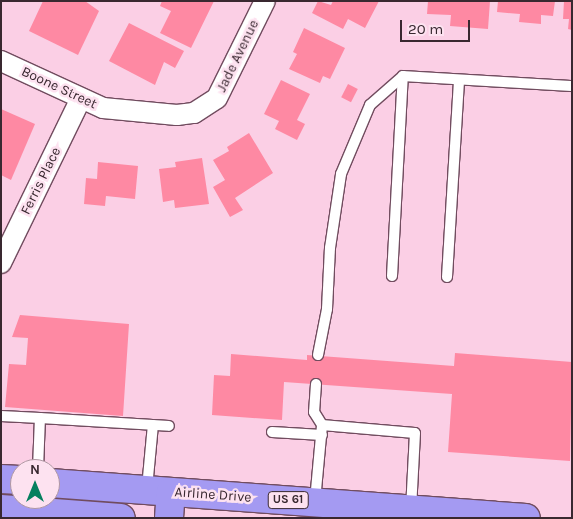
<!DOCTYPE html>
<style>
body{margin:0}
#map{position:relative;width:573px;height:519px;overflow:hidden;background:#fbcfe5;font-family:Karla,sans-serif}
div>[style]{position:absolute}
.building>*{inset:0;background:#fe89a3;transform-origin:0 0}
.roads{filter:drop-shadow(1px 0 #714c5f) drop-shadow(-1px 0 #714c5f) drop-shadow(0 1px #714c5f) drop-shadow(0 -1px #714c5f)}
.service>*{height:10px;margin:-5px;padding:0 5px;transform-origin:5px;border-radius:5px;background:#fff}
.minor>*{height:20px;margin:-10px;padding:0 10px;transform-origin:10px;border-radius:10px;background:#fff}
.trunk>*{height:28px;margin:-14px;padding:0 14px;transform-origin:14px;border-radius:14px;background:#a49af2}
span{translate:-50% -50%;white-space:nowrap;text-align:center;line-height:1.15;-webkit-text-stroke:5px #fde2f0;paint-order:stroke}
.shield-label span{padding:1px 4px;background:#fde2f0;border:1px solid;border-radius:4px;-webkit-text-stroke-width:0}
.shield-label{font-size:12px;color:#392830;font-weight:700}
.street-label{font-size:14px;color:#392830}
.frame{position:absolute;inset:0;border:2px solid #392830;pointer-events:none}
.north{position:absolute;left:10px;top:459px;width:50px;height:50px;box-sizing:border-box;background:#fde2f0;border:1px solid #af98a3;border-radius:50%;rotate:0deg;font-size:14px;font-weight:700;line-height:20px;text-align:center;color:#392830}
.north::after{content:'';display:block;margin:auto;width:18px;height:22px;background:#05805f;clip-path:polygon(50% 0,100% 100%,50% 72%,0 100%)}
.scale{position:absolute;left:400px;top:20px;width:70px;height:22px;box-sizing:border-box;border:2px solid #392830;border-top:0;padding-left:6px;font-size:15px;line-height:18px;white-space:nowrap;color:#392830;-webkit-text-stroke:4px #fde2f0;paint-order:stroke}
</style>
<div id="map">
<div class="building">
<i style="clip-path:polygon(43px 1px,85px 1px,99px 11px,78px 55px,29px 31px)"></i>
<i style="clip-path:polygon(162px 1px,214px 1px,191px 48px,160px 33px,171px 11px,160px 6px)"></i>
<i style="clip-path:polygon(318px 1px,331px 5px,333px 1px,379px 1px,365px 28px,348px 19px,343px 29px,312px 13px)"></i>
<i style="clip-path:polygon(428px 1px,490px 1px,488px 29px,450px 26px,451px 15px,427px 14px)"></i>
<i style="clip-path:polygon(498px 1px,555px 1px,553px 16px,541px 15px,541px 24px,519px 22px,520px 14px,497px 12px)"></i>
<i style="clip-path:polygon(564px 1px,572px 1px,572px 30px,568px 29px,569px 19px,563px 19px)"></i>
<i style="clip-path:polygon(129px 23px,184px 51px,175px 68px,164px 62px,155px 85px,109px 61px)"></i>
<i style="clip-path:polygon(304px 28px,345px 48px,330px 79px,323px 76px,320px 83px,289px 69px,297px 54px,293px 52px)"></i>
<i style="clip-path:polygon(281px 80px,310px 94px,297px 120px,305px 124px,297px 140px,275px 129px,279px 121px,264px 114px)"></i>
<i style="left:348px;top:84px;width:11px;height:15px;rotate:27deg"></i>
<i style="clip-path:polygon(1px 109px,35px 124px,11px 180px,1px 175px)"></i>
<i style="clip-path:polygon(249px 133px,273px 173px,235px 198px,243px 210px,230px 217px,213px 187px,225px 180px,213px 160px,229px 151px,227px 147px)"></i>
<i style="clip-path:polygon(202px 158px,209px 204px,175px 208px,174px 200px,163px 202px,159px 169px,176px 167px,175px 162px)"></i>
<i style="clip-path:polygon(98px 162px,138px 166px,135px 199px,106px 196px,105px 206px,84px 204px,86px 178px,97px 179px)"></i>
<i style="clip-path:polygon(20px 315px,129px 324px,123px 416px,5px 407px,9px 364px,26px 365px,28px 338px,12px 337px)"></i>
<i style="clip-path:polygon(455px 353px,572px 362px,570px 461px,448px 452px,452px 394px,284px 382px,282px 420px,212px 415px,214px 375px,230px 376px,231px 354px,307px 360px,307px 355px,454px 366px)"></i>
</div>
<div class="roads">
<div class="service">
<i style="left:392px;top:276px;width:200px;rotate:-86.9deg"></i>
<i style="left:447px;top:277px;width:197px;rotate:-86.5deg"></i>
<i style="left:318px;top:355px;width:47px;rotate:-78.9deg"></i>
<i style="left:327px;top:309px;width:61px;rotate:-87.2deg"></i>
<i style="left:330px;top:248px;width:75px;rotate:-81.5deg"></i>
<i style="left:341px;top:174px;width:75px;rotate:-67.2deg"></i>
<i style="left:370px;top:105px;width:44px;rotate:-41.3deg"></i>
<i style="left:403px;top:76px;width:169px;rotate:3.4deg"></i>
<i style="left:316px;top:384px;width:28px;rotate:94deg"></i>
<i style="left:314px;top:412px;width:15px;rotate:58deg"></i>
<i style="left:1px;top:416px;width:39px;rotate:3deg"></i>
<i style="left:272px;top:432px;width:50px;rotate:3.4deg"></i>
<i style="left:38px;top:469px;width:51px;rotate:-87.8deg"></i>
<i style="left:40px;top:418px;width:129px;rotate:3.5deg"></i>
<i style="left:147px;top:488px;width:63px;rotate:-84.6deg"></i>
<i style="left:315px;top:501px;width:76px;rotate:-84.7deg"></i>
<i style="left:322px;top:425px;width:93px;rotate:4.9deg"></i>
<i style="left:415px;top:433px;width:76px;rotate:93deg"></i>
</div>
<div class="minor">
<i style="left:1px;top:61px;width:112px;rotate:24.7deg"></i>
<i style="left:103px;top:108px;width:74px;rotate:5.4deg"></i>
<i style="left:177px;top:115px;width:17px;rotate:-7deg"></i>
<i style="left:194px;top:113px;width:27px;rotate:-33deg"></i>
<i style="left:217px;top:98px;width:108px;rotate:-63.7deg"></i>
<i style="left:1px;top:263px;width:183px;rotate:-64.1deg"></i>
</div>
<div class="trunk">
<i style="left:1px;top:479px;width:19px;rotate:3deg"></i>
<i style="left:50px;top:483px;width:477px;rotate:4.2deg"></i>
<i style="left:1px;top:509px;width:120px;rotate:4.3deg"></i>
<i style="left:169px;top:518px;width:26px;rotate:-86deg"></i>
</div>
</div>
<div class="shield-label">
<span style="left:288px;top:500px">US 61</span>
</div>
<div class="street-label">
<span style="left:238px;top:56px;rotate:-64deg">Jade Avenue</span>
<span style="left:59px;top:88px;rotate:25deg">Boone Street</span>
<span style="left:41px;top:181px;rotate:-64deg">Ferris Place</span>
<span style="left:213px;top:495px;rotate:4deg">Airline Drive</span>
</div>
<div class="frame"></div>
<div class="north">N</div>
<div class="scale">20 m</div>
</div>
